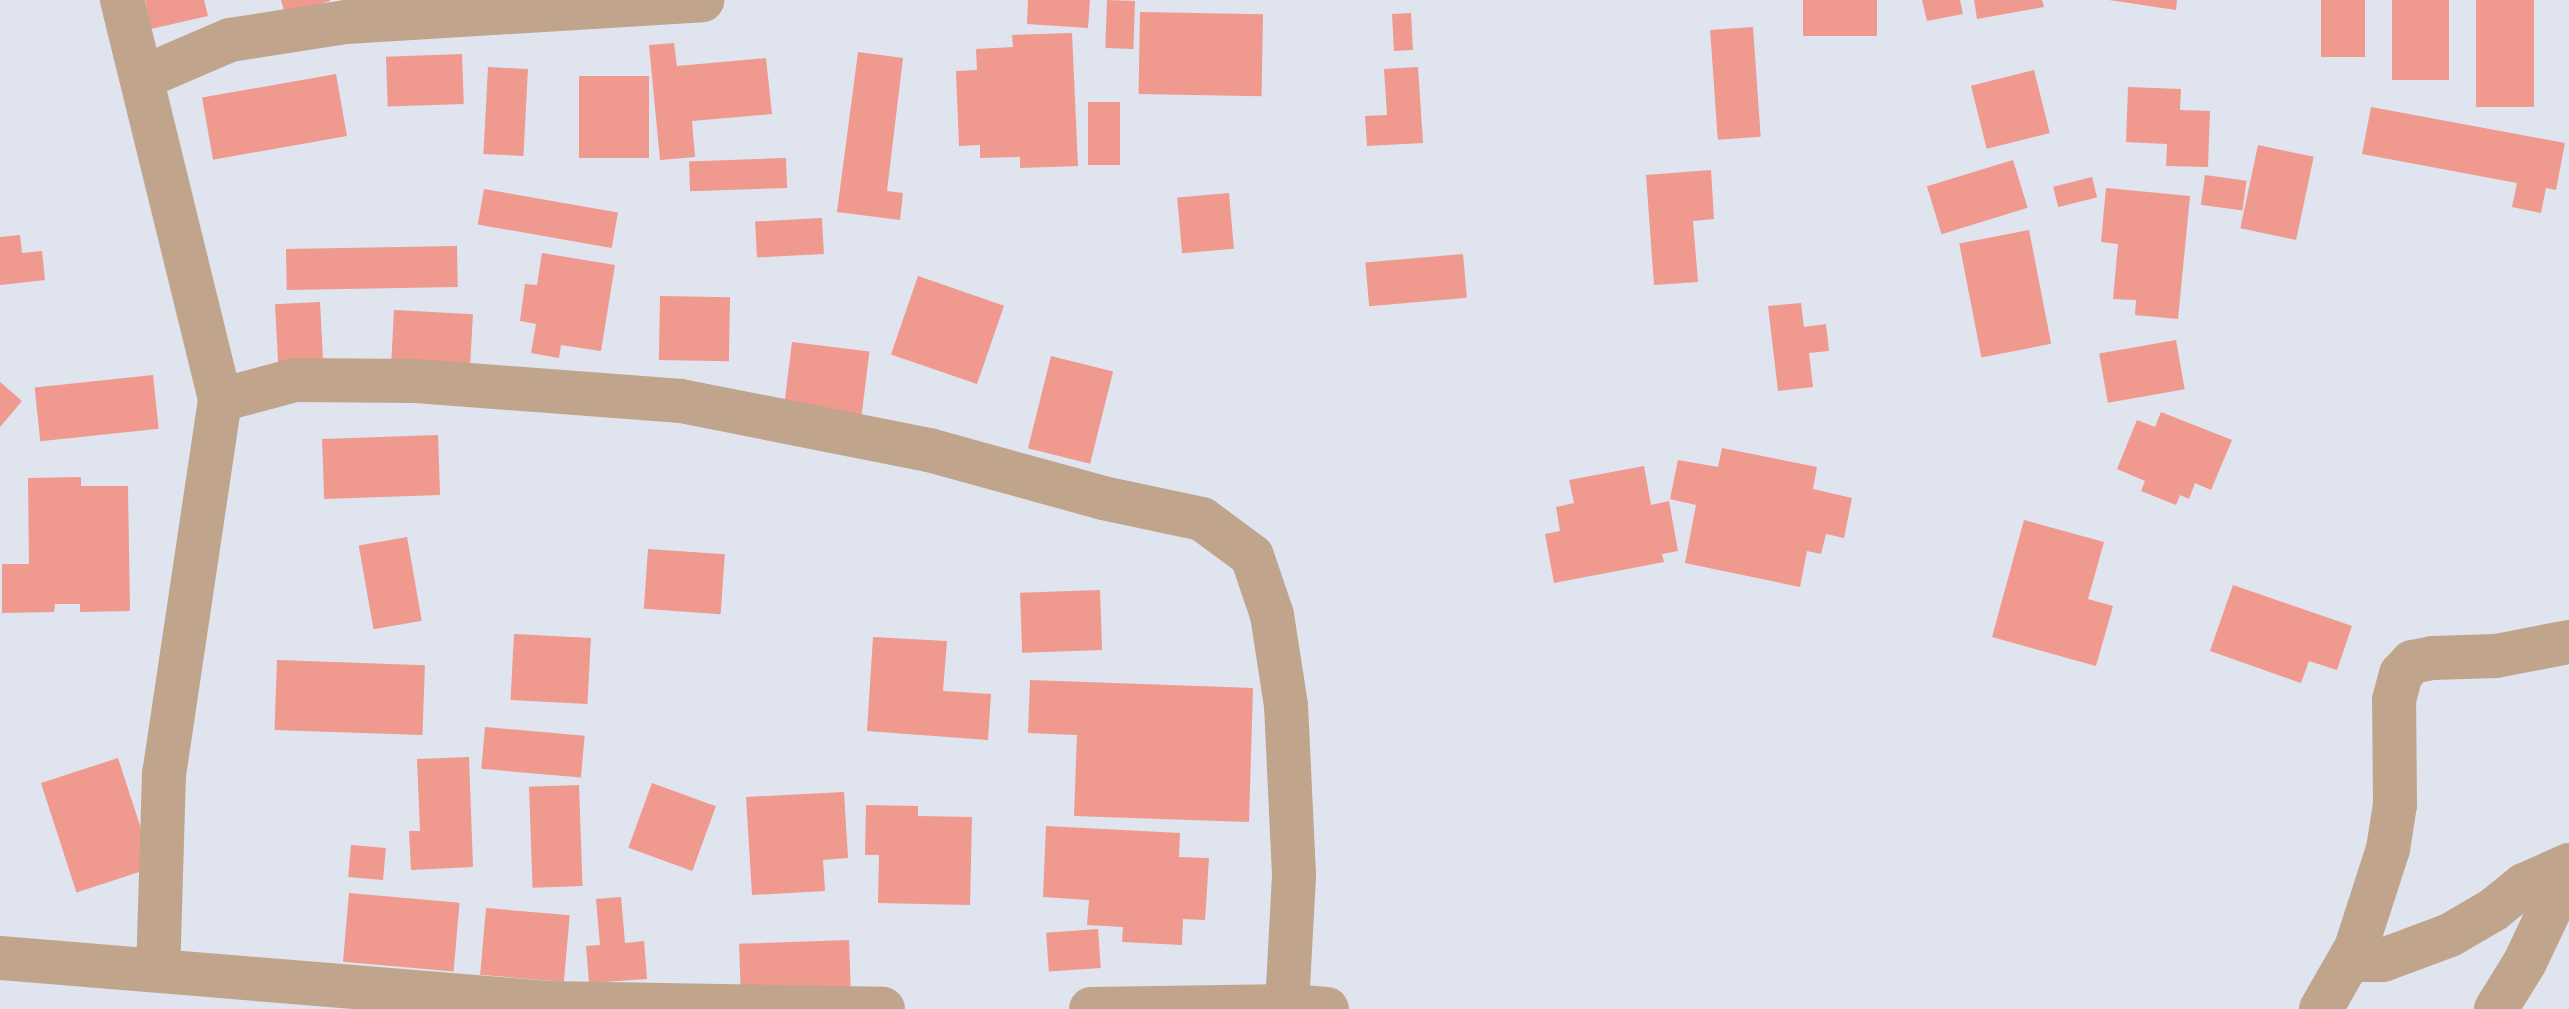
<!DOCTYPE html>
<style>
body{margin:0}
#map{position:relative;width:2569px;height:1009px;overflow:hidden;background:#dfe4ee;font-family:Inter,sans-serif}
div>[style]{position:absolute}
.building>*{inset:0;background:#ef998f;transform-origin:0 0}
.minor>*{height:44px;margin:-22px;padding:0 22px;transform-origin:22px;border-radius:22px;background:#c0a48b}
span{translate:-50% -50%;white-space:nowrap;text-align:center;line-height:1.15;-webkit-text-stroke:8px #ecf2fb;paint-order:stroke}
</style>
<div id="map">
<div class="building">
<i style="clip-path:polygon(145px 0,204px 0,208px 16px,151px 29px)"></i>
<i style="clip-path:polygon(281px 0,330px 0,330px 1px,285px 14px)"></i>
<i style="clip-path:polygon(1028px 0,1090px 0,1088px 28px,1027px 24px)"></i>
<i style="left:1107px;top:0;width:28px;height:48px;rotate:2deg"></i>
<i style="left:1803px;top:0;width:74px;height:36px"></i>
<i style="clip-path:polygon(1922px 0,1960px 0,1963px 14px,1927px 21px)"></i>
<i style="clip-path:polygon(1974px 0,2042px 0,2044px 7px,1977px 19px)"></i>
<i style="clip-path:polygon(2109px 0,2177px 0,2176px 10px)"></i>
<i style="left:2321px;top:0;width:44px;height:57px"></i>
<i style="left:2392px;top:0;width:57px;height:80px"></i>
<i style="left:2476px;top:0;width:58px;height:107px"></i>
<i style="left:1140px;top:12px;width:123px;height:82px;rotate:1deg"></i>
<i style="left:1411px;top:13px;width:37px;height:19px;rotate:87deg"></i>
<i style="left:1753px;top:27px;width:110px;height:43px;rotate:86deg"></i>
<i style="clip-path:polygon(1072px 33px,1078px 166px,1020px 168px,1020px 157px,980px 158px,980px 145px,959px 146px,956px 71px,977px 70px,976px 49px,1013px 47px,1012px 35px)"></i>
<i style="clip-path:polygon(674px 43px,677px 66px,766px 58px,772px 114px,692px 121px,695px 157px,660px 160px,649px 45px)"></i>
<i style="clip-path:polygon(858px 52px,903px 58px,887px 191px,903px 193px,900px 220px,837px 212px)"></i>
<i style="left:462px;top:54px;width:50px;height:76px;rotate:88deg"></i>
<i style="left:488px;top:67px;width:40px;height:87px;rotate:3deg"></i>
<i style="clip-path:polygon(1418px 67px,1423px 143px,1367px 146px,1365px 116px,1387px 115px,1384px 69px)"></i>
<i style="left:2034px;top:70px;width:65px;height:65px;rotate:76deg"></i>
<i style="left:336px;top:74px;width:63px;height:136px;rotate:80deg"></i>
<i style="left:579px;top:76px;width:70px;height:82px"></i>
<i style="clip-path:polygon(2128px 87px,2181px 89px,2180px 110px,2210px 111px,2208px 167px,2166px 166px,2167px 144px,2126px 142px)"></i>
<i style="left:1088px;top:102px;width:32px;height:63px"></i>
<i style="clip-path:polygon(2371px 107px,2565px 143px,2556px 190px,2546px 188px,2541px 213px,2512px 207px,2517px 183px,2362px 154px)"></i>
<i style="left:2258px;top:145px;width:57px;height:85px;rotate:12deg"></i>
<i style="left:786px;top:158px;width:30px;height:97px;rotate:88deg"></i>
<i style="left:2013px;top:160px;width:50px;height:90px;rotate:73deg"></i>
<i style="clip-path:polygon(1711px 170px,1714px 219px,1693px 221px,1698px 282px,1654px 285px,1646px 175px)"></i>
<i style="left:2205px;top:175px;width:42px;height:30px;rotate:8deg"></i>
<i style="left:2092px;top:177px;width:21px;height:40px;rotate:76deg"></i>
<i style="clip-path:polygon(2106px 188px,2190px 196px,2178px 319px,2135px 315px,2136px 300px,2113px 299px,2118px 244px,2101px 242px)"></i>
<i style="left:484px;top:189px;width:136px;height:36px;rotate:10deg"></i>
<i style="left:1229px;top:193px;width:56px;height:52px;rotate:85deg"></i>
<i style="left:822px;top:218px;width:36px;height:67px;rotate:87deg"></i>
<i style="left:2029px;top:230px;width:116px;height:71px;rotate:79deg"></i>
<i style="clip-path:polygon(20px 235px,22px 253px,42px 251px,45px 280px,0 285px,0 237px)"></i>
<i style="left:457px;top:246px;width:41px;height:171px;rotate:89deg"></i>
<i style="clip-path:polygon(542px 253px,615px 265px,601px 351px,561px 345px,559px 358px,531px 353px,536px 324px,520px 321px,525px 284px,537px 285px)"></i>
<i style="left:1463px;top:254px;width:44px;height:98px;rotate:85deg"></i>
<i style="left:918px;top:276px;width:91px;height:83px;rotate:19deg"></i>
<i style="left:660px;top:296px;width:70px;height:64px;rotate:1deg"></i>
<i style="left:320px;top:302px;width:61px;height:45px;rotate:87deg"></i>
<i style="clip-path:polygon(1801px 303px,1804px 327px,1826px 324px,1829px 351px,1809px 353px,1813px 387px,1778px 391px,1768px 306px)"></i>
<i style="left:394px;top:310px;width:79px;height:59px;rotate:3deg"></i>
<i style="left:2176px;top:340px;width:50px;height:78px;rotate:80deg"></i>
<i style="left:792px;top:342px;width:78px;height:72px;rotate:7deg"></i>
<i style="left:1051px;top:356px;width:64px;height:95px;rotate:14deg"></i>
<i style="left:153px;top:375px;width:54px;height:119px;rotate:84deg"></i>
<i style="clip-path:polygon(0 382px,22px 401px,0 427px)"></i>
<i style="clip-path:polygon(2161px 412px,2232px 440px,2211px 490px,2195px 483px,2189px 499px,2180px 495px,2176px 505px,2141px 491px,2145px 481px,2117px 469px,2137px 420px,2155px 427px)"></i>
<i style="left:438px;top:435px;width:60px;height:116px;rotate:88deg"></i>
<i style="clip-path:polygon(1722px 448px,1817px 467px,1813px 489px,1852px 498px,1844px 538px,1826px 534px,1821px 554px,1807px 551px,1800px 587px,1685px 563px,1696px 505px,1670px 499px,1678px 460px,1718px 467px)"></i>
<i style="clip-path:polygon(1644px 466px,1651px 505px,1669px 501px,1678px 551px,1662px 554px,1664px 562px,1554px 583px,1545px 534px,1560px 531px,1556px 507px,1574px 503px,1569px 480px)"></i>
<i style="clip-path:polygon(81px 477px,81px 486px,128px 486px,130px 611px,80px 612px,80px 604px,55px 604px,54px 612px,2px 613px,2px 564px,29px 564px,28px 478px)"></i>
<i style="clip-path:polygon(2024px 520px,2104px 542px,2088px 599px,2113px 606px,2096px 666px,1992px 637px)"></i>
<i style="left:407px;top:537px;width:85px;height:49px;rotate:80deg"></i>
<i style="left:648px;top:549px;width:77px;height:60px;rotate:4deg"></i>
<i style="clip-path:polygon(2233px 585px,2352px 626px,2337px 670px,2309px 661px,2301px 683px,2210px 651px)"></i>
<i style="left:1100px;top:590px;width:60px;height:80px;rotate:88deg"></i>
<i style="left:514px;top:634px;width:77px;height:66px;rotate:3deg"></i>
<i style="clip-path:polygon(873px 637px,947px 641px,943px 691px,991px 694px,988px 740px,867px 731px)"></i>
<i style="left:277px;top:660px;width:148px;height:70px;rotate:2deg"></i>
<i style="clip-path:polygon(1030px 680px,1253px 688px,1249px 822px,1074px 816px,1077px 735px,1028px 733px)"></i>
<i style="left:485px;top:727px;width:100px;height:42px;rotate:5deg"></i>
<i style="clip-path:polygon(469px 757px,473px 867px,411px 870px,409px 831px,420px 831px,417px 759px)"></i>
<i style="left:118px;top:758px;width:115px;height:81px;rotate:72deg"></i>
<i style="left:652px;top:783px;width:68px;height:69px;rotate:20deg"></i>
<i style="left:579px;top:785px;width:101px;height:50px;rotate:88deg"></i>
<i style="clip-path:polygon(844px 792px,848px 858px,823px 860px,825px 891px,752px 895px,746px 797px)"></i>
<i style="clip-path:polygon(866px 805px,918px 806px,918px 816px,972px 817px,970px 905px,878px 903px,879px 855px,865px 855px)"></i>
<i style="clip-path:polygon(1046px 826px,1180px 833px,1179px 857px,1209px 858px,1205px 920px,1183px 919px,1182px 945px,1122px 942px,1123px 927px,1087px 925px,1089px 900px,1043px 897px)"></i>
<i style="left:351px;top:845px;width:35px;height:32px;rotate:5deg"></i>
<i style="left:349px;top:893px;width:111px;height:69px;rotate:5deg"></i>
<i style="clip-path:polygon(621px 897px,625px 943px,644px 941px,647px 979px,589px 983px,586px 946px,600px 945px,596px 899px)"></i>
<i style="left:486px;top:908px;width:84px;height:67px;rotate:5deg"></i>
<i style="left:1098px;top:929px;width:39px;height:52px;rotate:86deg"></i>
<i style="left:849px;top:940px;width:51px;height:110px;rotate:88deg"></i>
</div>
<div class="minor">
<i style="left:122px;top:0;width:412px;rotate:76.2deg"></i>
<i style="left:220px;top:400px;width:377px;rotate:98.5deg"></i>
<i style="left:164px;top:773px;width:197px;rotate:91.7deg"></i>
<i style="left:144px;top:77px;width:94px;rotate:-23.3deg"></i>
<i style="left:230px;top:40px;width:117px;rotate:-8.8deg"></i>
<i style="left:346px;top:22px;width:357px;rotate:-3.5deg"></i>
<i style="left:220px;top:400px;width:78px;rotate:-14.9deg"></i>
<i style="left:295px;top:380px;width:121px;rotate:0.5deg"></i>
<i style="left:416px;top:381px;width:266px;rotate:4.3deg"></i>
<i style="left:681px;top:401px;width:253px;rotate:11.2deg"></i>
<i style="left:929px;top:450px;width:180px;rotate:15.4deg"></i>
<i style="left:1103px;top:498px;width:101px;rotate:12deg"></i>
<i style="left:1202px;top:519px;width:62px;rotate:36.5deg"></i>
<i style="left:1252px;top:556px;width:62px;rotate:71.3deg"></i>
<i style="left:1272px;top:615px;width:91px;rotate:81.2deg"></i>
<i style="left:1286px;top:705px;width:171px;rotate:87.3deg"></i>
<i style="left:1294px;top:876px;width:130px;rotate:93.1deg"></i>
<i style="left:0;top:958px;width:550px;rotate:4.69deg"></i>
<i style="left:548px;top:1003px;width:335px;rotate:1deg"></i>
<i style="left:2350px;top:960px;width:33px"></i>
<i style="left:2383px;top:960px;width:72px;rotate:-20.5deg"></i>
<i style="left:2450px;top:935px;width:50px;rotate:-30.2deg"></i>
<i style="left:2493px;top:910px;width:40px;rotate:-39deg"></i>
<i style="left:2524px;top:885px;width:49px;rotate:-24deg"></i>
<i style="left:1091px;top:1009px;width:196px;rotate:-0.9deg"></i>
<i style="left:1287px;top:1006px;width:40px;rotate:4.3deg"></i>
<i style="left:2321px;top:1009px;width:70px;rotate:-60.2deg"></i>
<i style="left:2356px;top:948px;width:104px;rotate:-72.1deg"></i>
<i style="left:2388px;top:849px;width:45px;rotate:-81deg"></i>
<i style="left:2395px;top:805px;width:105px;rotate:-90.5deg"></i>
<i style="left:2394px;top:700px;width:27px;rotate:-75deg"></i>
<i style="left:2401px;top:674px;width:16px;rotate:-47deg"></i>
<i style="left:2412px;top:662px;width:21px;rotate:-11deg"></i>
<i style="left:2433px;top:658px;width:63px;rotate:-1.8deg"></i>
<i style="left:2496px;top:656px;width:74px;rotate:-10.9deg"></i>
<i style="left:2496px;top:1009px;width:55px;rotate:-58.3deg"></i>
<i style="left:2525px;top:962px;width:103px;rotate:-64.7deg"></i>
</div>
</div>
